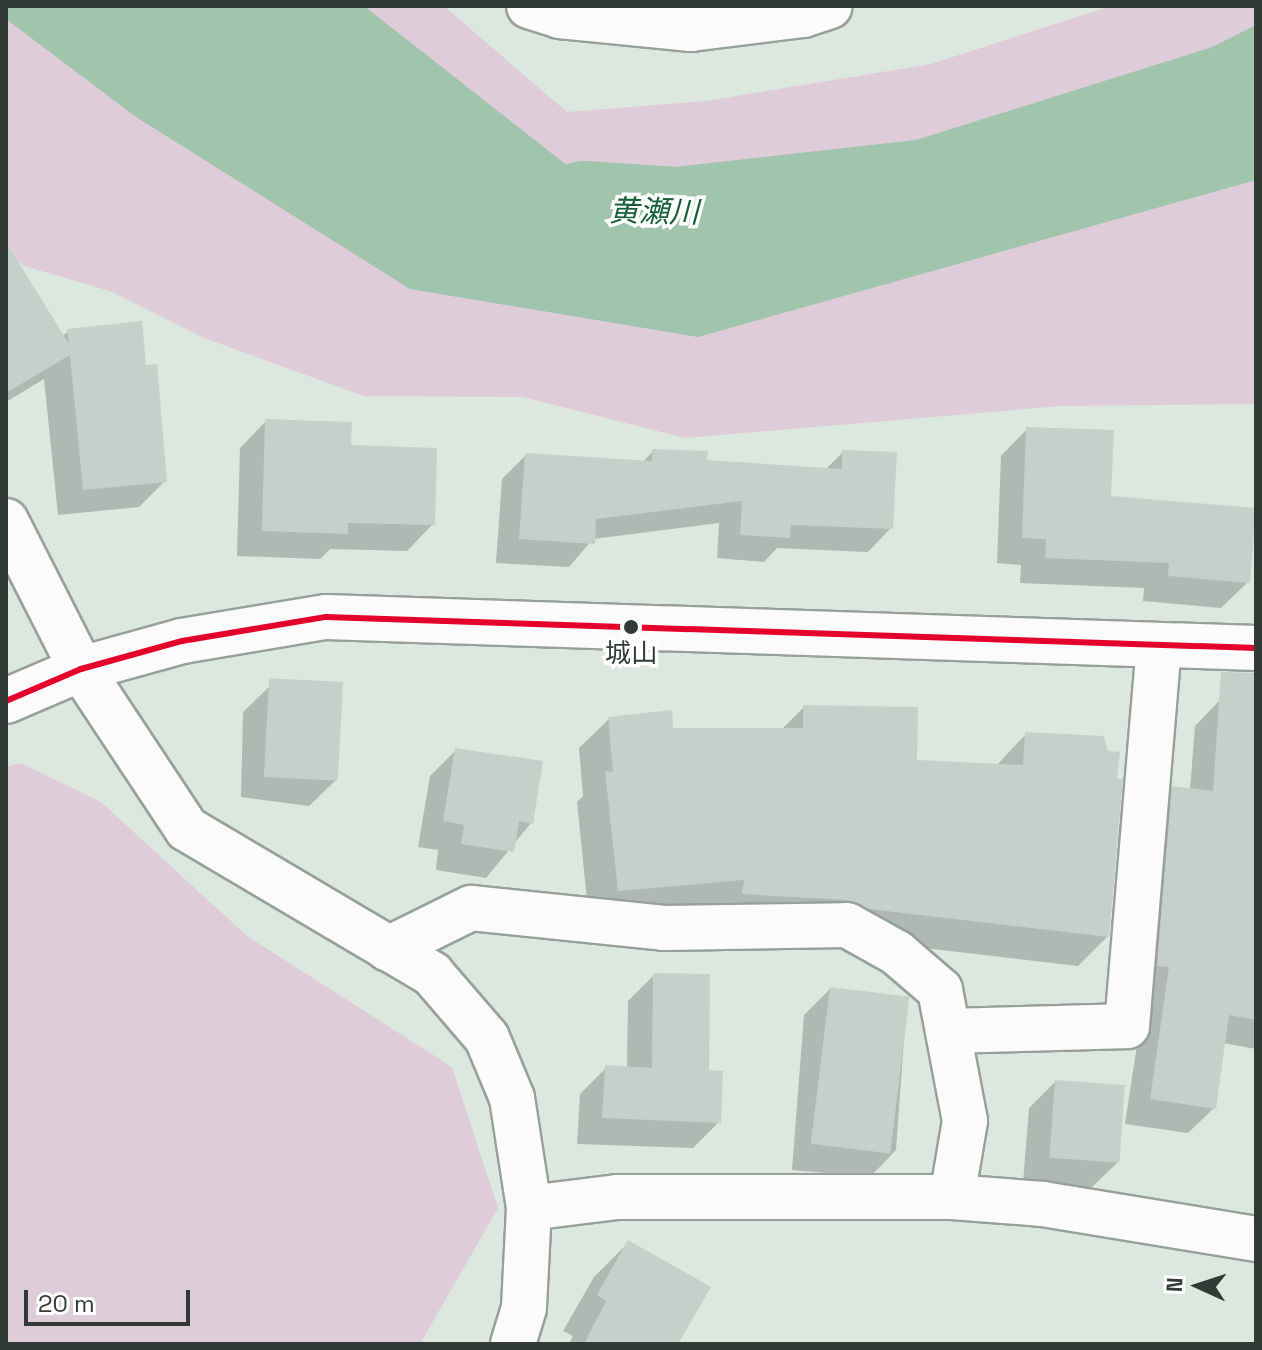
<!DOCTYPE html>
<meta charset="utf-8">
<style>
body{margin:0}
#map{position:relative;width:1262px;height:1350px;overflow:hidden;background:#dbe7df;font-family:"Space Grotesk","Noto Sans JP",sans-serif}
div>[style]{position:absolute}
.green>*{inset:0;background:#decdd8}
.water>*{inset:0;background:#a1c4ac}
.shadow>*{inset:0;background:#0003}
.river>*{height:100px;margin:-50px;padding:0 50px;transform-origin:50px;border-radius:50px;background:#a1c4ac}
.building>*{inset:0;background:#c6d0ca;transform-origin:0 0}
.roads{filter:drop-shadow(2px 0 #97a09a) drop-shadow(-2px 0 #97a09a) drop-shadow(0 2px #97a09a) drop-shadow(0 -2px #97a09a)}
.street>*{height:44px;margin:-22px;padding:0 22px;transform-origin:22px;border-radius:22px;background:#fafbfa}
.secondary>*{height:44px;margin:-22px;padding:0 22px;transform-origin:22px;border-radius:22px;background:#fafbfa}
.bus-1>*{height:6px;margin:-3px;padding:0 3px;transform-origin:3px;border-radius:3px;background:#e4002b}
.dots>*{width:22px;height:22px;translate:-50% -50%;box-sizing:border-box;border:4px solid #fff;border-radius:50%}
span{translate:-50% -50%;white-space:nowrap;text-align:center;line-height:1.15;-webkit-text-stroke:7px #fff;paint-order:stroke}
.bus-label{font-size:26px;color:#313a34}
.water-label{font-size:30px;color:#175f38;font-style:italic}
.frame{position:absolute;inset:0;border:8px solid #313a34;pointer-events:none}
.north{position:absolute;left:1158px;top:1246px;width:80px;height:80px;-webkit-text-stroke:6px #fff;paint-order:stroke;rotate:273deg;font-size:22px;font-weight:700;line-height:32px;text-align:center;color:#313a34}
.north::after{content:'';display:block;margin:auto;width:28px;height:36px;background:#313a34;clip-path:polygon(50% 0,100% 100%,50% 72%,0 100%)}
.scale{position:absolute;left:24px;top:1290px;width:166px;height:36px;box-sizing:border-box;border:4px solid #313a34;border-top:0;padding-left:10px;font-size:24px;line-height:28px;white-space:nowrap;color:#313a34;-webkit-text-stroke:6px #fff;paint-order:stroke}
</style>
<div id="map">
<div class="green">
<i style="clip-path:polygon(6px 6px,444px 6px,567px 112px,706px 101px,931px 64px,1111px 6px,1256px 6px,1256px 404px,1061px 406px,685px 438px,523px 397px,364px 396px,204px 338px,110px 291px,24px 266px,6px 253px)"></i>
<i style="clip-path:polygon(21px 763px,101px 802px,247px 936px,452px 1067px,498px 1208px,420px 1344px,6px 1344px,6px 767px)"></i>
</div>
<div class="water">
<i style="clip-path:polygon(6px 6px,364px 6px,592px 185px,836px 236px,1256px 25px,1256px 180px,698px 337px,410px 289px,136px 117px,6px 19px)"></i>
</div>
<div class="shadow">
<i style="clip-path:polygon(6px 259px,62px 337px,68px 331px,144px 367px,165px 481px,139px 507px,58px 515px,44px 379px,6px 402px)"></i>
<i style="clip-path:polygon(266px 421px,433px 524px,407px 551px,330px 549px,320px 559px,237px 556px,240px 448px)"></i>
<i style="clip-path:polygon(1027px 429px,1109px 498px,1248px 582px,1221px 608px,1143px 601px,1144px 588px,1020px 583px,1021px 565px,997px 563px,1001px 456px)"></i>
<i style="clip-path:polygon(653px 451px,705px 462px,825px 470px,843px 452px,891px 528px,868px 552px,777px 548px,764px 562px,717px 558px,719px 523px,593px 539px,569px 567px,496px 563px,502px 479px,526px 455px,642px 463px)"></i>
<i style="clip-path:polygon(270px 686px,336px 780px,309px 806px,241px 797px,243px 712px)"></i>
<i style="clip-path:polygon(1220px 700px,1256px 703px,1256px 1049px,1223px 1043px,1214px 1108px,1188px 1133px,1125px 1124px,1145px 992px,1148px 813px,1173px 788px,1190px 790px,1195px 726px)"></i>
<i style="clip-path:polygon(804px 707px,915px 762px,996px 766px,1026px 734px,1107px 937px,1078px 966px,839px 938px,589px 920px,577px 802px,583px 796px,579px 748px,609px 719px,671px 730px,781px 730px)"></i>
<i style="clip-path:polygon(456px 750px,531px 823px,486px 878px,436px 870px,438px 850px,418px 847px,430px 776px)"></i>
<i style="clip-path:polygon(654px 975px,707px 1072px,719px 1122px,693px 1148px,577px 1144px,580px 1094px,606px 1068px,627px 1068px,628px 1001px)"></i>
<i style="clip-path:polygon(830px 989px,907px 998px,896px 1150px,870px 1177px,792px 1170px,804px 1015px)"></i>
<i style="clip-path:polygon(1055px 1082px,1118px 1162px,1091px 1188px,1023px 1183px,1029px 1108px)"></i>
<i style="clip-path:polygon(629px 1242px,675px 1344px,569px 1344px,573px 1336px,563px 1331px,594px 1277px)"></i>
</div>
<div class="river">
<i style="left:584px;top:211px;width:94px;rotate:3.7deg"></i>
<i style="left:678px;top:217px;width:251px;rotate:-6.4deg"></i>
<i style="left:927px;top:189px;width:345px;rotate:-17.4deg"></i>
</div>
<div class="building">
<i style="clip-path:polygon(6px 242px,69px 344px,67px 329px,142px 321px,146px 365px,157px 364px,167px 482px,83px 490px,70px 355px,6px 393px)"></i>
<i style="clip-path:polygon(265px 419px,352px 422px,351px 445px,437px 448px,435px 525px,348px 523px,348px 534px,262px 531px)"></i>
<i style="clip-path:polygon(1026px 427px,1114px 430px,1111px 496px,1256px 508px,1250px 583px,1168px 576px,1169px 563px,1045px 558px,1046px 539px,1022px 538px)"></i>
<i style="clip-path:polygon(652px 449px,708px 451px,707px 460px,842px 469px,842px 450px,897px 452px,893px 529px,791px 525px,790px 538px,740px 535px,742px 501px,596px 519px,595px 544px,519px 539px,525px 453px,652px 461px)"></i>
<i style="clip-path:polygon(1221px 672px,1256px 673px,1256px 1020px,1229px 1015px,1216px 1109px,1150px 1099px,1169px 967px,1157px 966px,1172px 786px,1213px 791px)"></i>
<i style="left:343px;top:682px;width:99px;height:74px;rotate:93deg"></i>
<i style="clip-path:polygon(803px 705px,918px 707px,917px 760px,1023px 765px,1025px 732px,1104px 736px,1108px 751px,1120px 752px,1117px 779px,1123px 779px,1109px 937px,869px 909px,847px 900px,742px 894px,744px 880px,618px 891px,605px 771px,613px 772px,608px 717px,672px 710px,673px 728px,803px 728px)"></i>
<i style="clip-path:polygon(455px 748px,543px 761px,533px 824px,519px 821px,514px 852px,461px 844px,464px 825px,443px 821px)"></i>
<i style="clip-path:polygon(653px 973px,710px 974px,709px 1070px,723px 1071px,721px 1123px,602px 1118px,605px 1065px,652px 1068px)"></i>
<i style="left:830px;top:987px;width:80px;height:158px;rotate:7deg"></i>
<i style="left:1055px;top:1080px;width:70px;height:78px;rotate:4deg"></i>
<i style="clip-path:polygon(628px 1240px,711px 1287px,678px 1344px,584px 1344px,606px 1301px,597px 1295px)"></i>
</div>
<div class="roads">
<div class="street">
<i style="left:529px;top:6px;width:33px;rotate:18deg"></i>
<i style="left:560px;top:16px;width:132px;rotate:5.7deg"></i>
<i style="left:691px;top:29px;width:113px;rotate:-7.1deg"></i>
<i style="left:803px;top:15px;width:28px;rotate:-18deg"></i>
<i style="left:388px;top:949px;width:93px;rotate:-26.3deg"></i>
<i style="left:471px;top:908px;width:194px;rotate:5.9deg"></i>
<i style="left:664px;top:928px;width:183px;rotate:-0.9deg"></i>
<i style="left:847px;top:925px;width:57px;rotate:29.2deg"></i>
<i style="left:897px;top:953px;width:57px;rotate:40.7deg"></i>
<i style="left:940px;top:990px;width:133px;rotate:79.2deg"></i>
<i style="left:965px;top:1121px;width:77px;rotate:99.7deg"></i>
<i style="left:952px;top:1031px;width:175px;rotate:-1.6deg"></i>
<i style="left:1127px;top:1026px;width:382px;rotate:-85.2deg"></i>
<i style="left:529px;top:1208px;width:89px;rotate:-7.1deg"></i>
<i style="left:617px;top:1197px;width:335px"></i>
<i style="left:952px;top:1197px;width:91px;rotate:4.4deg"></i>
<i style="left:1043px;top:1204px;width:216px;rotate:9.3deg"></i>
</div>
<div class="secondary">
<i style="left:6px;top:521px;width:166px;rotate:63.1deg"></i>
<i style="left:81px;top:669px;width:192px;rotate:56.5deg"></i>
<i style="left:187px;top:829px;width:285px;rotate:30.6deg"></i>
<i style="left:432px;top:974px;width:84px;rotate:49.3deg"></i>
<i style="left:487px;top:1038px;width:65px;rotate:67.4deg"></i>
<i style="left:512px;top:1098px;width:111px;rotate:81.2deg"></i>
<i style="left:529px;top:1208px;width:100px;rotate:92.9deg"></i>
<i style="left:524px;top:1308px;width:38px;rotate:107deg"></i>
<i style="left:6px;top:701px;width:82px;rotate:-23.1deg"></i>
<i style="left:81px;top:669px;width:105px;rotate:-15.5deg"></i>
<i style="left:182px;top:641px;width:146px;rotate:-9.5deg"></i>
<i style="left:326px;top:617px;width:931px;rotate:1.91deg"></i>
</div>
</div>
<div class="bus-1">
<i style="left:6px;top:701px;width:82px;rotate:-23.1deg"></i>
<i style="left:81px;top:669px;width:105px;rotate:-15.5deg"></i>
<i style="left:182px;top:641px;width:146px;rotate:-9.5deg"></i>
<i style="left:326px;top:617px;width:931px;rotate:1.91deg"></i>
</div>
<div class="dots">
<i style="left:631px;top:627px;background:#313a34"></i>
</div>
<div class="bus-label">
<span style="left:631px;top:654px">城山</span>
</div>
<div class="water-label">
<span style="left:654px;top:212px;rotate:1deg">黄瀬川</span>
</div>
<div class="frame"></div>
<div class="north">N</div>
<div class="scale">20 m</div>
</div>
